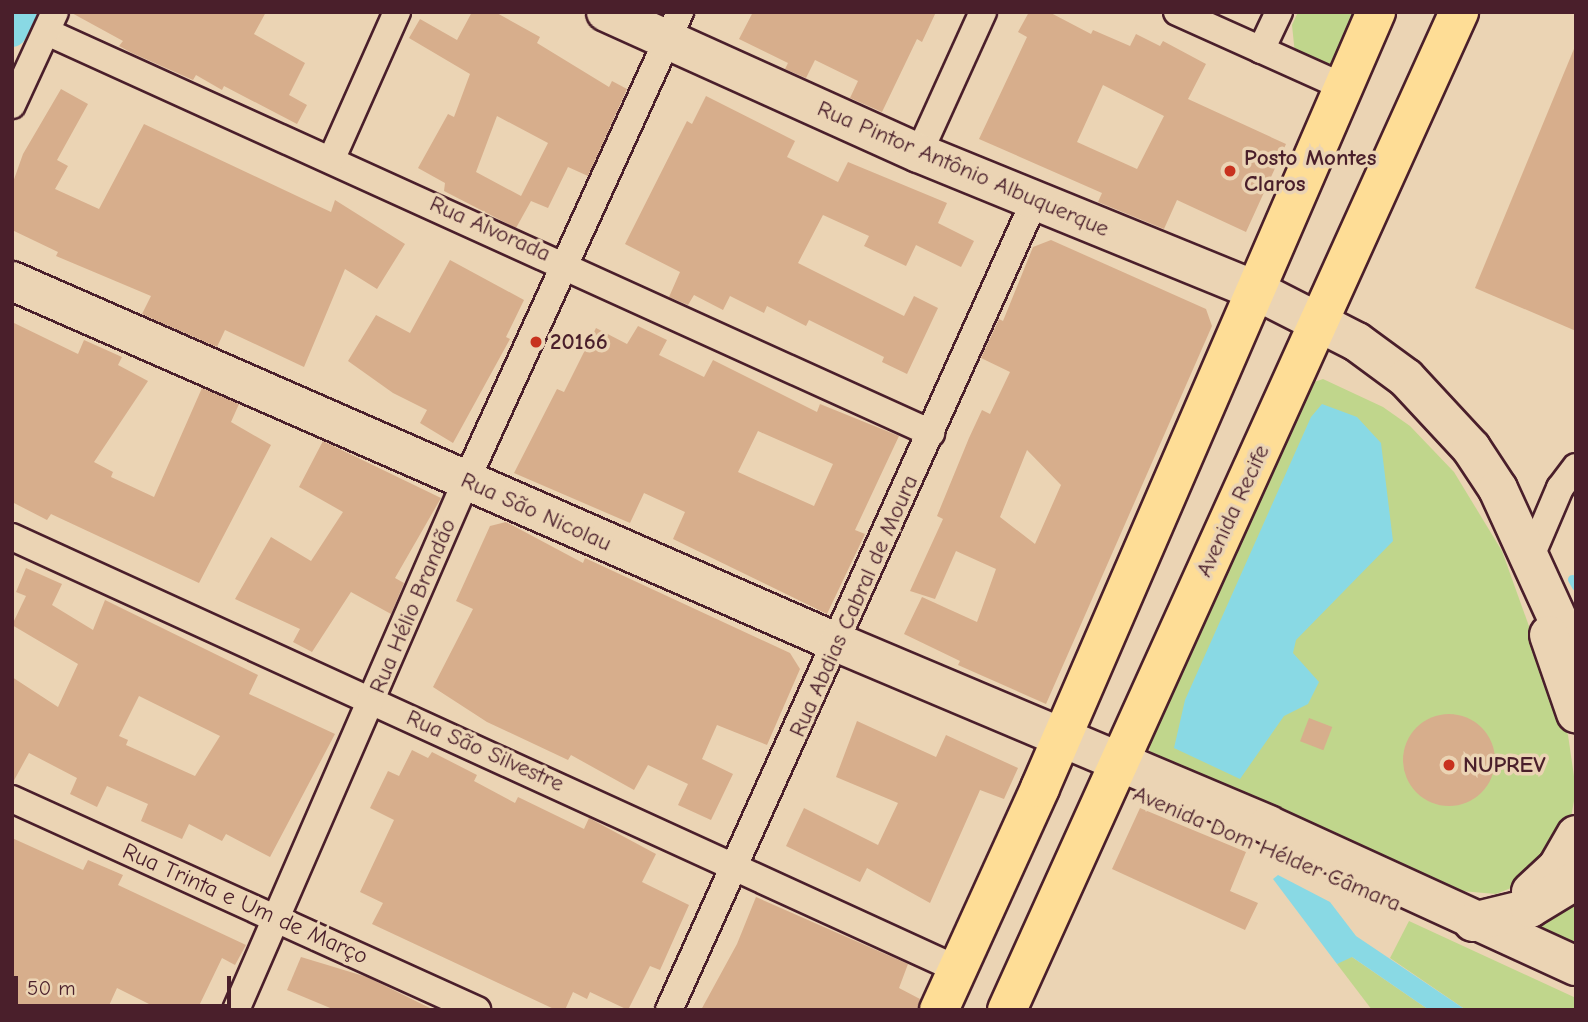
<!DOCTYPE html>
<meta charset="utf-8">
<style>
body{margin:0}
#map{position:relative;width:1588px;height:1022px;overflow:hidden;background:#ebd4b4;font-family:"Comic Neue",sans-serif}
div>[style]{position:absolute}
.green>*{inset:0;background:#c0d68c}
.water>*{inset:0;background:#89d9e4}
.stream>*{height:9px;margin:-4.5px;padding:0 4.5px;transform-origin:4.5px;border-radius:4.5px;background:#89d9e4}
.canal>*{height:30px;margin:-15px;padding:0 15px;transform-origin:15px;border-radius:15px;background:#89d9e4}
.building>*{inset:0;background:#d7ae8c;transform-origin:0 0}
.round{border-radius:50%}
.roads{filter:drop-shadow(2px 0 #4a1f2b) drop-shadow(-2px 0 #4a1f2b) drop-shadow(0 2px #4a1f2b) drop-shadow(0 -2px #4a1f2b)}
.street>*{height:26px;margin:-13px;padding:0 13px;transform-origin:13px;border-radius:13px;background:#ebd4b4}
.secondary>*{height:38px;margin:-19px;padding:0 19px;transform-origin:19px;border-radius:19px;background:#ebd4b4}
.primary>*{height:38px;margin:-19px;padding:0 19px;transform-origin:19px;border-radius:19px;background:#fedd96}
.dots>*{width:19px;height:19px;translate:-50% -50%;box-sizing:border-box;border:4px solid #ebd4b4;border-radius:50%}
span{translate:-50% -50%;white-space:nowrap;text-align:center;line-height:1.15;-webkit-text-stroke:7px #ebd4b4;paint-order:stroke}
.poi-label{font-size:23px;color:#4a1f2b;font-weight:700}
.left{translate:0 -50%;text-align:left}
.street-label{font-size:23px;color:#4a1f2b}
.frame{position:absolute;inset:0;border:14px solid #4a1f2b;pointer-events:none}
.scale{position:absolute;left:14px;top:976px;width:217px;height:32px;box-sizing:border-box;border:4px solid #4a1f2b;border-top:0;padding-left:9px;font-size:21px;line-height:24px;white-space:nowrap;color:#4a1f2b;-webkit-text-stroke:5px #ebd4b4;paint-order:stroke}
</style>
<div id="map">
<div class="green">
<i style="clip-path:polygon(1298px 12px,1367px 12px,1333px 67px,1295px 54px,1292px 25px)"></i>
<i style="clip-path:polygon(1323px 379px,1383px 407px,1410px 426px,1454px 472px,1502px 551px,1568px 735px,1576px 790px,1567px 839px,1526px 882px,1496px 894px,1438px 889px,1150px 757px,1149px 737px,1311px 383px)"></i>
<i style="clip-path:polygon(1576px 888px,1576px 961px,1508px 928px)"></i>
<i style="clip-path:polygon(1409px 921px,1576px 998px,1576px 1010px,1466px 1010px,1390px 958px)"></i>
<i style="clip-path:polygon(1344px 957px,1352px 957px,1429px 1010px,1372px 1010px,1337px 964px)"></i>
</div>
<div class="water">
<i style="clip-path:polygon(1322px 404px,1357px 417px,1381px 443px,1393px 541px,1296px 640px,1293px 653px,1319px 682px,1308px 704px,1284px 716px,1240px 779px,1174px 748px,1185px 700px,1311px 417px)"></i>
<i style="clip-path:polygon(1278px 875px,1330px 902px,1356px 936px,1466px 1010px,1429px 1010px,1352px 957px,1337px 964px,1273px 879px)"></i>
</div>
<div class="stream">
<i style="left:1572px;top:579px;width:8px;rotate:60deg"></i>
</div>
<div class="canal">
<i style="left:12px;top:32px;width:22px;rotate:-63deg"></i>
</div>
<div class="building">
<i style="clip-path:polygon(70px 12px,266px 12px,254px 34px,305px 63px,289px 95px,307px 105px,297px 124px,224px 86px,222px 90px,196px 75px,193px 80px,132px 53px,119px 46px,123px 41px)"></i>
<i style="clip-path:polygon(evenodd,472px 12px,495px 12px,540px 37px,537px 43px,609px 87px,612px 81px,627px 89px,588px 176px,568px 167px,548px 208px,531px 201px,516px 228px,444px 191px,445px 183px,418px 168px,448px 114px,454px 117px,470px 74px,409px 38px,420px 19px,457px 40px,472px 12px,497px 116px,548px 143px,521px 196px,476px 172px,497px 116px)"></i>
<i style="clip-path:polygon(753px 12px,936px 12px,922px 42px,917px 39px,882px 112px,850px 98px,858px 81px,815px 60px,806px 78px,785px 69px,788px 63px,739px 39px)"></i>
<i style="clip-path:polygon(evenodd,1029px 12px,1049px 12px,1091px 34px,1093px 30px,1130px 46px,1136px 34px,1160px 46px,1163px 41px,1206px 64px,1188px 99px,1286px 144px,1246px 232px,1177px 200px,1164px 229px,1098px 202px,1102px 193px,979px 139px,1027px 37px,1018px 32px,1029px 12px,1103px 85px,1164px 116px,1137px 169px,1077px 142px,1103px 85px)"></i>
<i style="clip-path:polygon(1576px 44px,1576px 331px,1475px 288px)"></i>
<i style="clip-path:polygon(61px 89px,88px 104px,57px 160px,68px 166px,55px 189px,99px 209px,144px 124px,331px 212px,335px 200px,405px 244px,377px 289px,345px 269px,304px 367px,225px 330px,217px 347px,155px 320px,142px 314px,151px 296px,56px 256px,58px 252px,12px 230px,12px 185px,23px 154px)"></i>
<i style="clip-path:polygon(706px 96px,795px 141px,787px 157px,838px 182px,848px 162px,947px 203px,938px 223px,974px 241px,961px 267px,916px 245px,906px 266px,864px 246px,869px 236px,823px 215px,798px 263px,904px 316px,914px 296px,938px 308px,907px 374px,882px 362px,884px 357px,809px 320px,806px 326px,767px 306px,764px 313px,730px 296px,723px 310px,694px 295px,688px 305px,669px 297px,680px 272px,625px 244px,687px 121px,692px 124px)"></i>
<i style="clip-path:polygon(evenodd,1051px 240px,1206px 309px,1212px 326px,1046px 704px,958px 665px,960px 661px,904px 634px,922px 597px,977px 622px,996px 569px,956px 551px,935px 599px,910px 591px,943px 519px,937px 516px,969px 438px,982px 410px,990px 414px,1010px 372px,981px 358px,999px 319px,1003px 321px,1033px 247px,1051px 240px,1027px 450px,1061px 485px,1035px 544px,1000px 517px,1027px 450px)"></i>
<i style="clip-path:polygon(450px 260px,524px 300px,506px 337px,510px 339px,453px 443px,420px 423px,427px 410px,393px 393px,348px 361px,376px 315px,410px 333px)"></i>
<i style="clip-path:polygon(12px 322px,78px 354px,84px 340px,122px 357px,118px 365px,148px 381px,94px 462px,113px 472px,111px 477px,154px 497px,202px 388px,239px 404px,231px 422px,271px 445px,199px 583px,51px 514px,47px 520px,12px 502px)"></i>
<i style="clip-path:polygon(evenodd,638px 326px,667px 340px,659px 355px,704px 377px,713px 360px,817px 412px,820px 404px,899px 436px,855px 530px,865px 534px,827px 614px,673px 539px,685px 512px,644px 493px,630px 523px,514px 473px,557px 389px,564px 392px,596px 328px,627px 344px,638px 326px,758px 431px,833px 464px,814px 506px,738px 472px,758px 431px)"></i>
<i style="clip-path:polygon(323px 441px,441px 498px,395px 578px,404px 583px,391px 614px,351px 592px,312px 652px,293px 642px,300px 629px,235px 599px,271px 537px,311px 561px,343px 512px,299px 487px)"></i>
<i style="clip-path:polygon(506px 522px,583px 563px,585px 558px,790px 653px,800px 669px,767px 745px,717px 725px,702px 759px,733px 774px,711px 820px,678px 805px,688px 784px,648px 765px,634px 790px,571px 755px,568px 760px,487px 722px,433px 687px,473px 609px,456px 601px,490px 526px)"></i>
<i style="clip-path:polygon(evenodd,26px 568px,62px 584px,52px 605px,93px 630px,105px 600px,258px 675px,249px 694px,335px 734px,270px 857px,226px 834px,222px 841px,189px 824px,182px 839px,141px 821px,148px 804px,107px 786px,97px 807px,70px 794px,77px 778px,29px 753px,12px 784px,12px 677px,58px 707px,78px 664px,12px 625px,26px 596px,16px 592px,26px 568px,139px 696px,220px 736px,195px 776px,126px 745px,128px 740px,119px 736px,139px 696px)"></i>
<i class="round" style="left:1403px;top:714px;width:92px;height:92px"></i>
<i style="left:1309px;top:718px;width:25px;height:25px;rotate:21deg"></i>
<i style="clip-path:polygon(857px 721px,936px 757px,946px 735px,1018px 768px,1004px 799px,980px 790px,930px 903px,867px 868px,860px 882px,786px 846px,804px 808px,878px 845px,898px 803px,836px 777px)"></i>
<i style="clip-path:polygon(412px 750px,428px 758px,432px 752px,477px 775px,474px 781px,515px 803px,518px 797px,584px 829px,589px 818px,656px 854px,642px 882px,689px 905px,660px 970px,650px 966px,628px 1010px,590px 992px,587px 999px,573px 992px,565px 1010px,556px 1010px,372px 924px,383px 903px,360px 892px,394px 820px,370px 808px,388px 771px,399px 776px)"></i>
<i style="clip-path:polygon(1140px 808px,1246px 852px,1230px 891px,1258px 903px,1245px 930px,1112px 869px)"></i>
<i style="clip-path:polygon(12px 838px,83px 870px,88px 860px,123px 875px,118px 885px,246px 945px,235px 965px,222px 958px,197px 1010px,161px 1010px,117px 988px,107px 1010px,12px 1010px)"></i>
<i style="clip-path:polygon(756px 897px,908px 964px,899px 988px,920px 999px,918px 1010px,701px 1010px,737px 944px)"></i>
<i style="clip-path:polygon(301px 957px,367px 977px,434px 1010px,335px 1010px,287px 990px)"></i>
</div>
<div class="roads">
<div class="street">
<i style="left:1177px;top:12px;width:183px;rotate:24.2deg"></i>
<i style="left:47px;top:32px;width:971px;rotate:24.4deg"></i>
<i style="left:1261px;top:50px;width:42px;rotate:-64.7deg"></i>
<i style="left:12px;top:105px;width:102px;rotate:-65.2deg"></i>
<i style="left:919px;top:153px;width:155px;rotate:-65.6deg"></i>
<i style="left:332px;top:158px;width:160px;rotate:-66deg"></i>
<i style="left:12px;top:537px;width:1039px;rotate:24.57deg"></i>
<i style="left:1531px;top:556px;width:74px;rotate:-66.9deg"></i>
<i style="left:1560px;top:488px;width:26px;rotate:-53deg"></i>
<i style="left:12px;top:799px;width:511px;rotate:24.41deg"></i>
<i style="left:236px;top:1010px;width:577px;rotate:-66.5deg"></i>
<i style="left:466px;top:481px;width:516px;rotate:-65.47deg"></i>
<i style="left:669px;top:1010px;width:887px;rotate:-65.69deg"></i>
</div>
<div class="secondary">
<i style="left:606px;top:12px;width:343px;rotate:24.3deg"></i>
<i style="left:919px;top:153px;width:365px;rotate:22.2deg"></i>
<i style="left:1257px;top:291px;width:112px;rotate:27deg"></i>
<i style="left:1357px;top:342px;width:61px;rotate:36.3deg"></i>
<i style="left:1406px;top:378px;width:96px;rotate:47.1deg"></i>
<i style="left:1471px;top:448px;width:49px;rotate:56.6deg"></i>
<i style="left:1498px;top:489px;width:187px;rotate:65.4deg"></i>
<i style="left:12px;top:281px;width:902px;rotate:23.67deg"></i>
<i style="left:838px;top:643px;width:467px;rotate:22.9deg"></i>
<i style="left:1268px;top:825px;width:339px;rotate:24.6deg"></i>
<i style="left:1549px;top:635px;width:83px;rotate:70.9deg"></i>
<i style="left:1531px;top:892px;width:35px;rotate:-43deg"></i>
<i style="left:1557px;top:868px;width:38px;rotate:-60deg"></i>
<i style="left:1473px;top:922px;width:59px;rotate:-13.8deg"></i>
<i style="left:1530px;top:908px;width:54px;rotate:-31.3deg"></i>
</div>
<div class="primary">
<i style="left:939px;top:1010px;width:244px;rotate:-65.5deg"></i>
<i style="left:1040px;top:788px;width:846px;rotate:-66.59deg"></i>
<i style="left:1007px;top:1010px;width:1096px;rotate:-65.63deg"></i>
</div>
</div>
<div class="dots">
<i style="left:1230px;top:171px;background:#c8321e"></i>
<i style="left:536px;top:342px;background:#c8321e"></i>
<i style="left:1449px;top:765px;background:#c8321e"></i>
</div>
<div class="poi-label">
<span class="left" style="left:1244px;top:171px">Posto Montes<br>Claros</span>
<span class="left" style="left:550px;top:342px">20166</span>
<span class="left" style="left:1463px;top:765px">NUPREV</span>
</div>
<div class="street-label">
<span style="left:963px;top:169px;rotate:23deg">Rua Pintor Antônio Albuquerque</span>
<span style="left:490px;top:229px;rotate:24deg">Rua Alvorada</span>
<span style="left:1233px;top:511px;rotate:-65deg">Avenida Recife</span>
<span style="left:536px;top:512px;rotate:24deg">Rua São Nicolau</span>
<span style="left:413px;top:606px;rotate:-67deg">Rua Hélio Brandão</span>
<span style="left:854px;top:606px;rotate:-66deg">Rua Abdias Cabral de Moura</span>
<span style="left:485px;top:751px;rotate:24deg">Rua São Silvestre</span>
<span style="left:1267px;top:849px;rotate:23deg">Avenida Dom Hélder Câmara</span>
<span style="left:245px;top:904px;rotate:24deg">Rua Trinta e Um de Março</span>
</div>
<div class="frame"></div>
<div class="scale">50 m</div>
</div>
